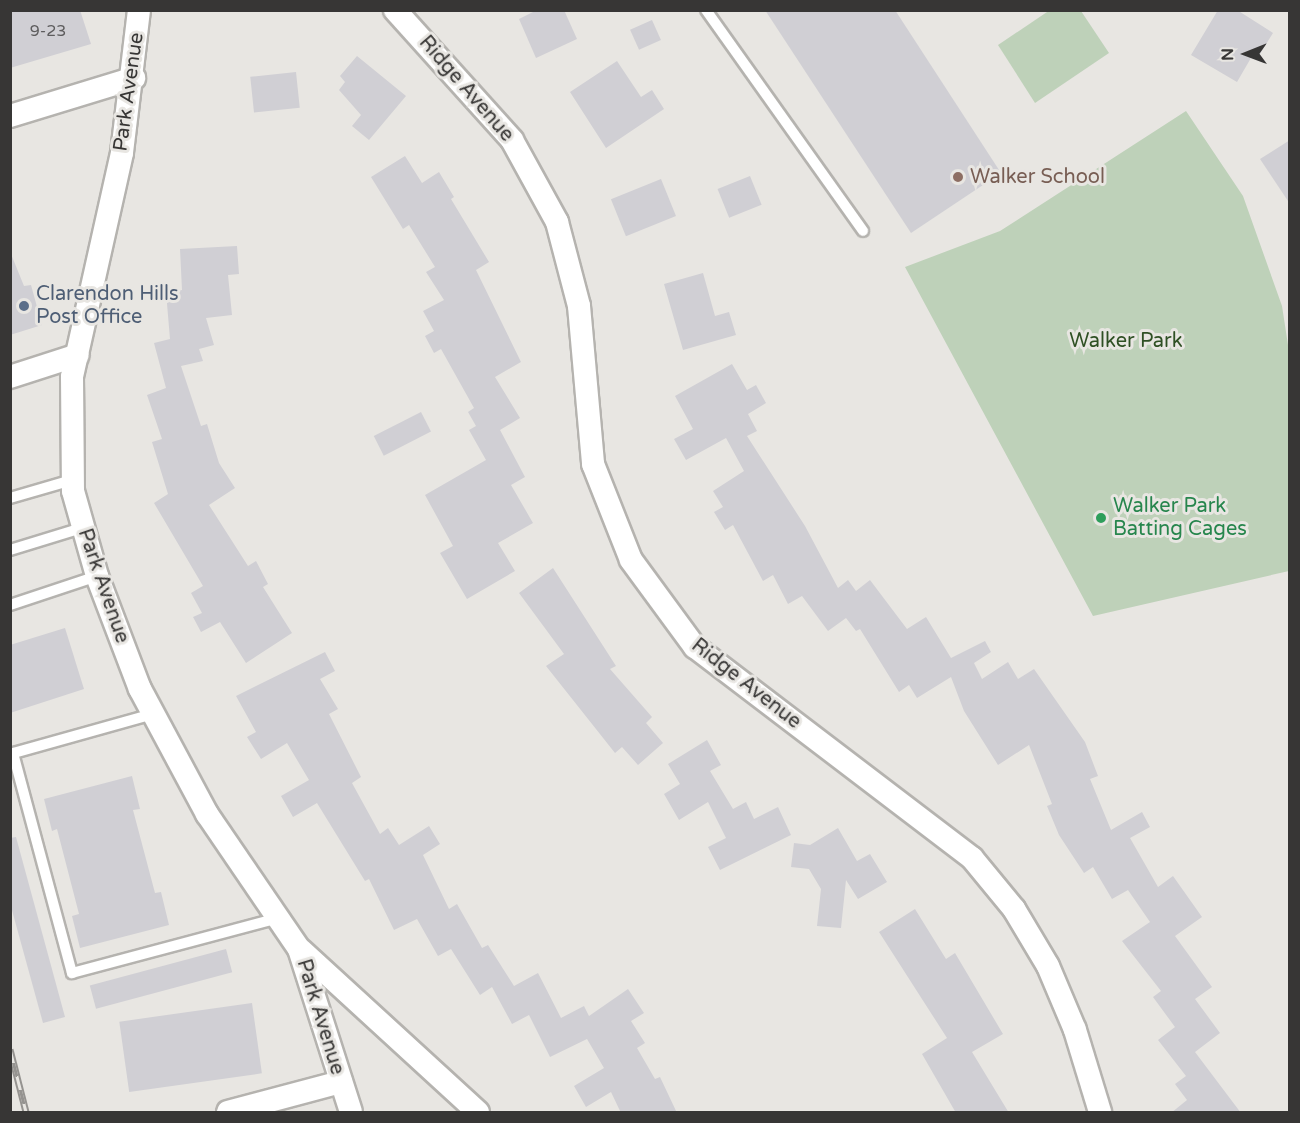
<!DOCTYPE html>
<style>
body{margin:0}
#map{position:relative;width:1300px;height:1123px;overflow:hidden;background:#e8e6e2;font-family:"Varela Round",sans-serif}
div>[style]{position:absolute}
.green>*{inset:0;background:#bed1b9}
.building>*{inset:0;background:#d0cfd4;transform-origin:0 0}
.roads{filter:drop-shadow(2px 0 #b5b3af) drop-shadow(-2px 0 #b5b3af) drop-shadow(0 2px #b5b3af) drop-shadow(0 -2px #b5b3af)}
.lane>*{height:10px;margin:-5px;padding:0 5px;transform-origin:5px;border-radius:5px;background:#fff}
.street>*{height:22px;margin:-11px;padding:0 11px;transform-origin:11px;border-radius:11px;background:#fff}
.rail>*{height:7px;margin-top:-3.5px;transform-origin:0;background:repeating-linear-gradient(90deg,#e8e6e2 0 14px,#959390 0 28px);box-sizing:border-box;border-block:2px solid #959390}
.dots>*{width:16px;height:16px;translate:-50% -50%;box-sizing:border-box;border:3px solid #e8e6e2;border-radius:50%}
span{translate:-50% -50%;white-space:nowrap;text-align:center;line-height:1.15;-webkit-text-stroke:6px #e8e6e2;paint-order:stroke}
.number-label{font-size:16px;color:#5d5c5d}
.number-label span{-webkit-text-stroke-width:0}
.street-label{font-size:20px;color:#373635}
.education-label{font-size:20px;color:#785e54}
.left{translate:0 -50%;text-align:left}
.service-label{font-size:20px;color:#4e5e75}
.park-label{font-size:20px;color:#2f5024}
.leisure-label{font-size:20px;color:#27864d}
.frame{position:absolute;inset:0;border:12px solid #373635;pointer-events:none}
.north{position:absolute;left:1216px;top:24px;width:60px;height:60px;-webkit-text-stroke:4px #e8e6e2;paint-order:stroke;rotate:269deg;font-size:16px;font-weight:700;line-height:24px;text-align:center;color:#373635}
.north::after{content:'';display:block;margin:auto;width:21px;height:27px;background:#373635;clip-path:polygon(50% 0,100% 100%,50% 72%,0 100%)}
</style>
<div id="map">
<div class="green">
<i style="clip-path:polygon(1050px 10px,1081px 11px,1109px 53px,1035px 103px,998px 45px)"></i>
<i style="clip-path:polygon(1186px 111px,1243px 196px,1282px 306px,1290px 358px,1289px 571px,1093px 616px,905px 267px,1000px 231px)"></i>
</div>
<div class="building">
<i style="clip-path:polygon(10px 10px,80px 10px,91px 44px,10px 68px)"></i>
<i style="clip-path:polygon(537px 10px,564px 10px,577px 39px,536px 58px,519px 19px)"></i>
<i style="clip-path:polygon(765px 10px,895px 10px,1001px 173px,911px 233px)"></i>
<i style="clip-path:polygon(1218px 10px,1237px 10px,1273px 33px,1260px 54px,1255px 51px,1237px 82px,1191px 55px)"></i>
<i style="left:652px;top:20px;width:22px;height:24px;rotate:66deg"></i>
<i style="clip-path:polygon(357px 56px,406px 96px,369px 140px,352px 126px,361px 115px,339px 90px,345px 82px,340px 76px)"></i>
<i style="clip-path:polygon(617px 61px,641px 97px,652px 90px,664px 109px,606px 148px,570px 92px)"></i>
<i style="left:296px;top:72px;width:36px;height:46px;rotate:84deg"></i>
<i style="clip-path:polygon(1290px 140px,1290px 204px,1260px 159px)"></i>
<i style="clip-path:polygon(405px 156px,422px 183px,439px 172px,454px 197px,451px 199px,489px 262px,476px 270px,521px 362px,495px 377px,520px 418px,500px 430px,525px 477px,511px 485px,533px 523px,498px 543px,515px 571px,467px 599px,440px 553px,453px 546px,425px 495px,486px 460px,469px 430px,476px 426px,468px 412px,474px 408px,441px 349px,434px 353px,425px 336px,434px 331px,423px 311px,444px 300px,426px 272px,435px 267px,409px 225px,403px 229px,371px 177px)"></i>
<i style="left:750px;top:176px;width:31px;height:35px;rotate:68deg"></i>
<i style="left:661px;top:179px;width:40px;height:54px;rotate:68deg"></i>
<i style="clip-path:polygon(237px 246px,239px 274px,228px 275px,232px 315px,206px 318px,214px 345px,199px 349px,203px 361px,181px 366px,201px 426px,207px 424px,219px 463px,235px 488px,209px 505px,248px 566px,256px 561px,268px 584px,263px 587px,292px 633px,246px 663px,220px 622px,201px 632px,193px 617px,202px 613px,191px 593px,203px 586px,154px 503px,168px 494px,152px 442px,162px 439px,147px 395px,166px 388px,154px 343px,170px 339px,166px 292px,182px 290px,180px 249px)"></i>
<i style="clip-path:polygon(11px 254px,24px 286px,31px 285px,42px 325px,10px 335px)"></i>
<i style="clip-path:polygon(703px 273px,715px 316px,729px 312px,736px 335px,683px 350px,664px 284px)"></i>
<i style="clip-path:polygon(732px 364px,747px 390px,756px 385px,766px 403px,748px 414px,757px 431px,747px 436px,805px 526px,838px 588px,848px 580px,856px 591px,870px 580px,907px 629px,926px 617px,951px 658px,985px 641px,991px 652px,974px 663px,982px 679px,1008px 662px,1018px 679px,1034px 669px,1085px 742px,1098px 776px,1090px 779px,1111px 830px,1142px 812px,1150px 827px,1130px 838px,1158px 887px,1173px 876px,1202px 917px,1175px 936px,1212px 987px,1195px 999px,1220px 1033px,1195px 1052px,1241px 1113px,1171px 1113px,1187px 1100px,1175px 1084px,1186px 1076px,1158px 1040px,1175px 1027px,1153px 997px,1161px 991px,1122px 941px,1150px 922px,1128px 890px,1112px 899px,1093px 867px,1084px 873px,1059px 835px,1047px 806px,1052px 804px,1029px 745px,998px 765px,964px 711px,951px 677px,917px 698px,909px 685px,899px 692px,860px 629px,856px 631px,846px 618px,828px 631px,802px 596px,788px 604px,773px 575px,763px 581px,733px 525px,725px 530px,714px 512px,723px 507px,713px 491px,744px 471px,726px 438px,686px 460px,674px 439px,693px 429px,675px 396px)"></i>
<i style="left:421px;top:412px;width:22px;height:53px;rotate:63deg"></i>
<i style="clip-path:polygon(553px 568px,616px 666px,610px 669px,652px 717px,646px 723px,663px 743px,638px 765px,622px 747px,615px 753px,546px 666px,564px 654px,519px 593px)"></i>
<i style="clip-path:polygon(65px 628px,84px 689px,10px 713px,10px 645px)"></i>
<i style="clip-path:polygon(325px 652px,335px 671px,320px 679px,338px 709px,329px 714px,361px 777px,352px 783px,380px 834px,388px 828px,399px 845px,429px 826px,440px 844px,423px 855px,449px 909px,457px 904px,482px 948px,488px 945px,514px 986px,538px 973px,561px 1018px,584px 1006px,589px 1016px,628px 989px,644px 1013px,631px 1021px,645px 1043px,637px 1048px,655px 1079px,660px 1077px,677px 1113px,621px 1113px,611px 1092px,586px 1107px,574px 1086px,604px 1068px,587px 1039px,550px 1057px,529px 1015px,512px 1024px,492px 987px,480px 995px,451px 949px,438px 956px,417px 919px,394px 930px,369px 879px,365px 881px,317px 803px,293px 817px,281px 796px,309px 780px,287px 743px,261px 759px,247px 737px,256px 732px,236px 696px)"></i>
<i style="clip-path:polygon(707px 740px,721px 765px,710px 771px,733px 809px,746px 802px,754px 819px,778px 807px,791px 835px,720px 870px,708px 847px,726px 838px,708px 802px,679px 820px,664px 794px,680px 784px,668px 764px)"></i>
<i style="clip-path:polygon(132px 776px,140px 809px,133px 810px,155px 893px,161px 892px,169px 925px,80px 948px,72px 916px,79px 914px,57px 829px,52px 831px,44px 799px)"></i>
<i style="clip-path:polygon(838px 828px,857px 861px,870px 854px,887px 882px,858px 899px,846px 880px,841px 928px,817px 926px,821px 889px,809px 869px,791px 867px,794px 843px,810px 845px)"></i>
<i style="clip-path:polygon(16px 837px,65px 1017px,43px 1023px,10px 903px,10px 838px)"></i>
<i style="clip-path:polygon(915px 909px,946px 959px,955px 953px,1003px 1034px,972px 1052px,1009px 1113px,956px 1113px,922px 1054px,947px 1038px,879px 932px)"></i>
<i style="left:226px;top:949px;width:24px;height:141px;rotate:75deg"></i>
<i style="left:252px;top:1003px;width:71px;height:134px;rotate:82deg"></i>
</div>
<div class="roads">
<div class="lane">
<i style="left:706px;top:10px;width:271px;rotate:54.6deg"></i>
<i style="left:10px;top:498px;width:65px;rotate:-16.2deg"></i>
<i style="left:10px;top:550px;width:75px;rotate:-17deg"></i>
<i style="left:10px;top:605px;width:92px;rotate:-18.4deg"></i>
<i style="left:153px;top:714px;width:145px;rotate:164.4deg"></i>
<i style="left:13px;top:753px;width:228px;rotate:75deg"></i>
<i style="left:72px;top:973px;width:213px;rotate:-14.9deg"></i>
</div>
<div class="street">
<i style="left:139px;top:10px;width:144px;rotate:96.8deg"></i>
<i style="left:122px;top:153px;width:230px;rotate:102.6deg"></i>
<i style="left:72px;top:377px;width:114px;rotate:89.5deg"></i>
<i style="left:73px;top:491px;width:88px;rotate:74.2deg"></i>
<i style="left:97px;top:576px;width:121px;rotate:69.2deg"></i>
<i style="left:140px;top:689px;width:142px;rotate:61.8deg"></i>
<i style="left:207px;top:814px;width:163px;rotate:55.7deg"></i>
<i style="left:299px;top:949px;width:171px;rotate:72.3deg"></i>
<i style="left:395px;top:10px;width:175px;rotate:48deg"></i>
<i style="left:512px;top:140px;width:94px;rotate:61.2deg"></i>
<i style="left:557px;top:222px;width:87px;rotate:75.3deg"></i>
<i style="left:579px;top:306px;width:159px;rotate:84.9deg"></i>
<i style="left:593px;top:464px;width:103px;rotate:68.4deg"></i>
<i style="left:631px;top:560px;width:108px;rotate:53.7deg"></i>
<i style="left:695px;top:647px;width:348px;rotate:37.3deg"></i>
<i style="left:972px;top:858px;width:66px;rotate:50.5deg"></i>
<i style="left:1014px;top:909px;width:66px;rotate:59.2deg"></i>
<i style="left:1048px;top:966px;width:69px;rotate:67.1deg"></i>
<i style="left:1075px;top:1030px;width:86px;rotate:73deg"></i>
<i style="left:10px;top:116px;width:130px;rotate:-17deg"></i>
<i style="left:10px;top:377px;width:71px;rotate:-17.9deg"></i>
<i style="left:301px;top:950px;width:240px;rotate:42.5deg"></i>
<i style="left:228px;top:1112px;width:117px;rotate:-14.9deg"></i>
</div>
</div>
<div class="rail">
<i style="left:10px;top:1049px;width:65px;rotate:75.7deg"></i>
</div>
<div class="dots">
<i style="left:958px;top:177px;background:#8d6e63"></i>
<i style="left:24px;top:306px;background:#5c6f8a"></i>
<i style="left:1101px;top:518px;background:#2e9e5b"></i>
</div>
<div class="number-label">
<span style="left:48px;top:31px">9-23</span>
</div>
<div class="street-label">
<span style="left:466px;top:89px;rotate:49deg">Ridge Avenue</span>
<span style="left:129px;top:92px;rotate:-82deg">Park Avenue</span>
<span style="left:103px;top:586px;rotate:71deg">Park Avenue</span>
<span style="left:746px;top:684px;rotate:38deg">Ridge Avenue</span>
<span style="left:320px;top:1017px;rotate:73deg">Park Avenue</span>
</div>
<div class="education-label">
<span class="left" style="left:970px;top:177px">Walker School</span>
</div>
<div class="service-label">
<span class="left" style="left:36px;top:306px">Clarendon Hills<br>Post Office</span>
</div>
<div class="park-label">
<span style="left:1126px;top:341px">Walker Park</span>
</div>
<div class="leisure-label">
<span class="left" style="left:1113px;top:518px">Walker Park<br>Batting Cages</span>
</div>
<div class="frame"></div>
<div class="north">N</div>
</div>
